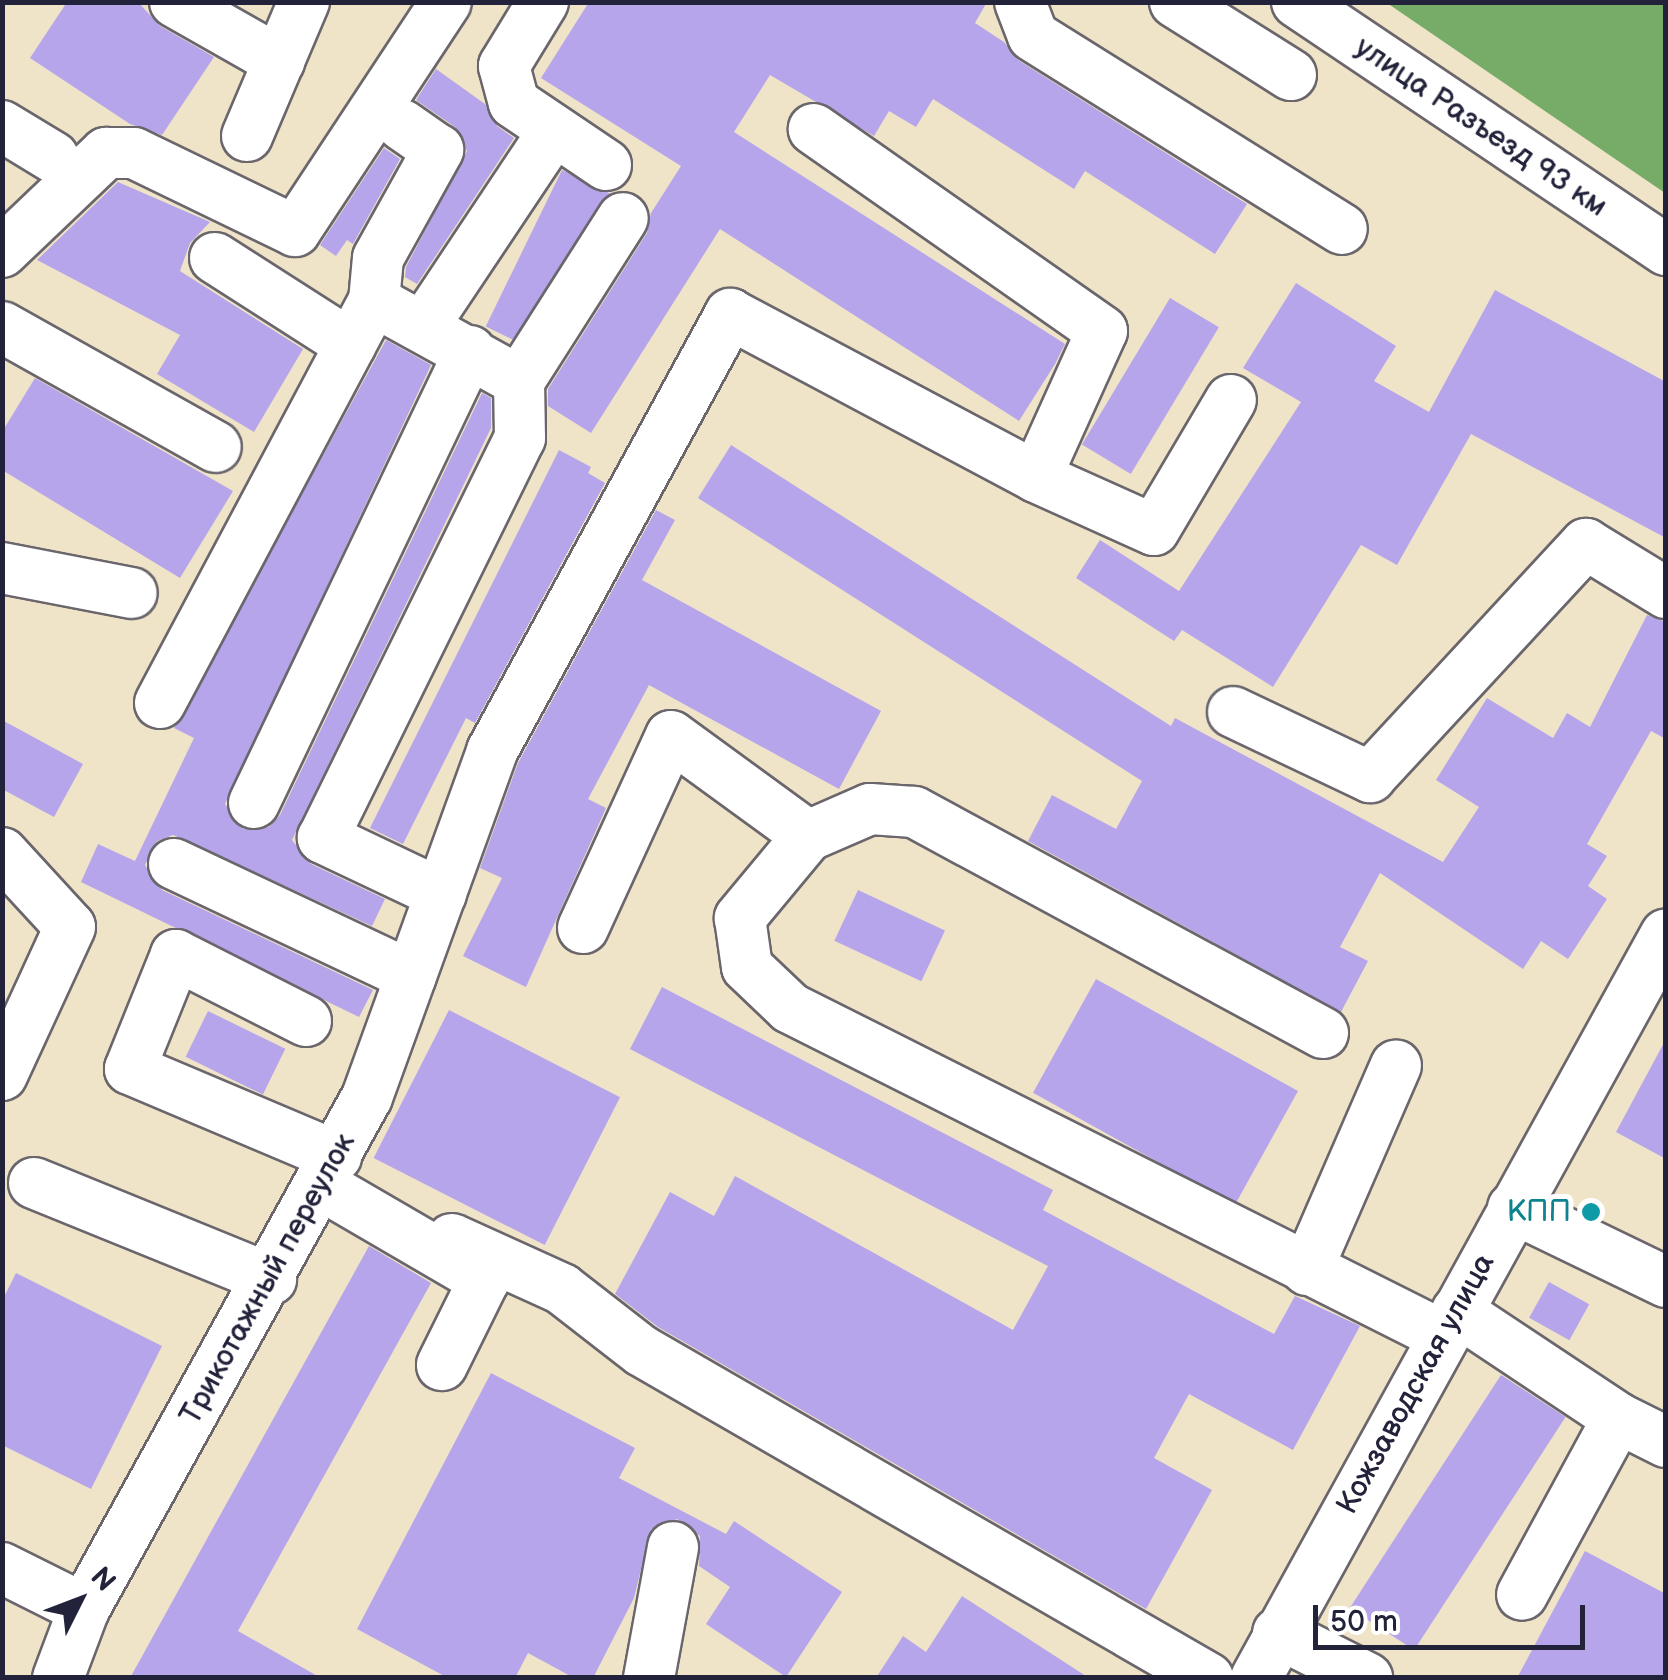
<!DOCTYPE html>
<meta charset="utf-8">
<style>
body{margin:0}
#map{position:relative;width:1668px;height:1680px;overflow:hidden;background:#efe4c8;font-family:"Balsamiq Sans",sans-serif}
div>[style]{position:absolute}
.forest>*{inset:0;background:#76ab68}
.building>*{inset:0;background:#b6a5eb;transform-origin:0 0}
.roads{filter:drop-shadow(2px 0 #6a666c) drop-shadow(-2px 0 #6a666c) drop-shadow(0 2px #6a666c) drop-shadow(0 -2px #6a666c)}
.minor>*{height:50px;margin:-25px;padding:0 25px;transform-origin:25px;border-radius:25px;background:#fff}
.dots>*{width:28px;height:28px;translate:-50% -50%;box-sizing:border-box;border:5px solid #fff;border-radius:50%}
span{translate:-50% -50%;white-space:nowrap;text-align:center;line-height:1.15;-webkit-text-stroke:10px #fff;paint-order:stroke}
.street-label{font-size:30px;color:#22223b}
.culture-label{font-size:30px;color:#0d838f}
.right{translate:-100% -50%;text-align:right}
.frame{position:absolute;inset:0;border:5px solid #22223b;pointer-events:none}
.north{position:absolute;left:30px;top:1550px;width:100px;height:100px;-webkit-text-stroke:8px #fff;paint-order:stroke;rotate:48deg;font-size:28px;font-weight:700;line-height:40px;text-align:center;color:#22223b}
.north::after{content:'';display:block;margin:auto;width:35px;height:45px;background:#22223b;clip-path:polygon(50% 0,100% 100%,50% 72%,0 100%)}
.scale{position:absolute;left:1313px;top:1605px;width:272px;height:45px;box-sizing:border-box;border:5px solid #22223b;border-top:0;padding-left:12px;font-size:30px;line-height:35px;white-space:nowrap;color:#22223b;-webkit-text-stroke:8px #fff;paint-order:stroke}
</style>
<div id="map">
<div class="forest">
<i style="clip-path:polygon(1387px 3px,1665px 3px,1665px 193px)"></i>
</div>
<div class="building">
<i style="clip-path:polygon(67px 2px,138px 2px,160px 26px,214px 57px,162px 135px,130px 124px,30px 58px)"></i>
<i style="clip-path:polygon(589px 2px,987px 2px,975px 23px,1004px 42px,1018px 60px,1247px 204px,1215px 254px,1085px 171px,1074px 189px,933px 99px,916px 127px,889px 111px,874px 136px,770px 75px,734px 132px,1065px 344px,1055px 364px,1019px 421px,720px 229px,591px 433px,548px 406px,548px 389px,647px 233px,651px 213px,681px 166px,541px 78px)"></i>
<i style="clip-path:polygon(436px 69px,485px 104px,497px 126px,514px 138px,417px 284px,405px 277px,406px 267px,467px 151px,455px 127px,416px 100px)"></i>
<i style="clip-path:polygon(384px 148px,400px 159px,353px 244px,347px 240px,336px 256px,320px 245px)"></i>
<i style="left:562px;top:170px;width:53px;height:174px;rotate:26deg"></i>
<i style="clip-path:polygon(118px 182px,210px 222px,190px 243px,180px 271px,303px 349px,254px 432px,157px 374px,180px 335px,37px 260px)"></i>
<i style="clip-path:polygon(1296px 283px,1396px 346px,1374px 381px,1429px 412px,1495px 290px,1666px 382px,1666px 538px,1471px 434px,1397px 565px,1361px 545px,1273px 687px,1182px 630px,1174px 641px,1076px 578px,1100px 540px,1179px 591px,1301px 402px,1243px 368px)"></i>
<i style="left:1170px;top:298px;width:57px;height:171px;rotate:31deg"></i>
<i style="clip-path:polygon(386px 340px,431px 365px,225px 804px,243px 829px,269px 827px,280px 815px,482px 393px,491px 398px,491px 428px,292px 840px,311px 864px,385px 899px,372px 926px,173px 835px,157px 841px,145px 865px,162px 890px,373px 990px,359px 1017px,81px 882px,98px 844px,135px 861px,194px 738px,174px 728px)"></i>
<i style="clip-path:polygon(35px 378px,233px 491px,180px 578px,2px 470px,2px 432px)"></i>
<i style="clip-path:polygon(731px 445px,1171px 726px,1175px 718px,1443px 862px,1479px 807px,1436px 780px,1487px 698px,1553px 738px,1567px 713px,1590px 727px,1647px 615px,1666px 622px,1666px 739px,1651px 731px,1587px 844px,1607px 856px,1588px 886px,1607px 899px,1568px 959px,1541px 941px,1523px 969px,1380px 873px,1340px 947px,1368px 961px,1341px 1012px,1028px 841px,1052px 795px,1116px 829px,1142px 781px,698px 498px)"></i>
<i style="clip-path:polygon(559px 450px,591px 467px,588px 473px,605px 483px,475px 723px,466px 718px,403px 844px,370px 828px)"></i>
<i style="clip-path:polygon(656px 510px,675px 520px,642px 580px,881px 711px,839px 789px,649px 685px,588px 799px,606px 808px,526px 987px,463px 956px,502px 878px,480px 868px,518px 763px)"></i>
<i style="clip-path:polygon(2px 720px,83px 764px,54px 817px,2px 789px)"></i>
<i style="left:858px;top:890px;width:96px;height:56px;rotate:25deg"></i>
<i style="left:1096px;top:979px;width:231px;height:130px;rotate:29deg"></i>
<i style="clip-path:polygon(662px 987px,1053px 1190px,1043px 1210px,1274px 1334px,1295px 1296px,1360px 1326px,1293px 1450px,1189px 1394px,1154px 1458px,1212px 1490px,1146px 1609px,658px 1327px,615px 1294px,670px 1192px,714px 1216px,735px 1176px,1013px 1330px,1048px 1266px,630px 1049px)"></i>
<i style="left:449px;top:1010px;width:192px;height:166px;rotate:27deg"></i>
<i style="left:208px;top:1011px;width:86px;height:51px;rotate:26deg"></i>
<i style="clip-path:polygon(1666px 1039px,1666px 1159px,1616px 1132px)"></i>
<i style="clip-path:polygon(369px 1246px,431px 1283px,238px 1631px,321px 1678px,130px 1678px)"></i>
<i style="clip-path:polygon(16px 1273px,162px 1346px,91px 1489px,2px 1445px,2px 1301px)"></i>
<i style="left:1549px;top:1282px;width:46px;height:41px;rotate:29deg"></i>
<i style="clip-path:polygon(491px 1373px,635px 1448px,619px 1478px,726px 1534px,734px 1521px,842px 1592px,786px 1677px,706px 1624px,730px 1587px,699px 1566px,700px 1536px,677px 1519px,651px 1529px,634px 1598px,593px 1678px,574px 1678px,528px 1653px,515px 1678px,448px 1678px,357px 1629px)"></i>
<i style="left:1501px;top:1375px;width:77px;height:278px;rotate:33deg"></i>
<i style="clip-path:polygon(1585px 1551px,1666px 1594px,1666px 1678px,1517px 1678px)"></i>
<i style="clip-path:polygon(962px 1596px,1089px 1678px,876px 1678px,903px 1636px,926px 1652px)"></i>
</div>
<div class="roads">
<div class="minor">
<i style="left:175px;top:2px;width:120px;rotate:29.6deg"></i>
<i style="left:543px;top:2px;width:75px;rotate:121.4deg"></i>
<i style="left:504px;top:66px;width:38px;rotate:75deg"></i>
<i style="left:514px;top:103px;width:111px;rotate:34deg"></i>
<i style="left:1020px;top:2px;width:36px;rotate:69deg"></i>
<i style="left:1033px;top:36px;width:364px;rotate:32deg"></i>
<i style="left:1175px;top:2px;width:137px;rotate:32.2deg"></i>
<i style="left:1297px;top:2px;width:445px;rotate:33.9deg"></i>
<i style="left:2px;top:126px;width:60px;rotate:31.3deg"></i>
<i style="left:247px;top:136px;width:146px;rotate:-67deg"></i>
<i style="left:2px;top:252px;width:144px;rotate:-43.6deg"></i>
<i style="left:106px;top:153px;width:28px"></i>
<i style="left:134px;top:153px;width:179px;rotate:25.8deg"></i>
<i style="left:295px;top:231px;width:274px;rotate:-56.6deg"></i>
<i style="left:215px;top:258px;width:161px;rotate:32.6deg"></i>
<i style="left:374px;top:301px;width:166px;rotate:28.9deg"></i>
<i style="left:519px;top:381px;width:193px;rotate:-57.5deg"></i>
<i style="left:2px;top:327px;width:245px;rotate:29.3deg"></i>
<i style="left:423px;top:327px;width:213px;rotate:-56.3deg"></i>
<i style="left:1036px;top:477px;width:129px;rotate:24.2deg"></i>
<i style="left:1154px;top:530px;width:151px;rotate:-59.4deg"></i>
<i style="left:2px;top:568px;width:132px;rotate:10.9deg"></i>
<i style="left:160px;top:703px;width:455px;rotate:-62deg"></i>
<i style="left:374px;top:301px;width:43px;rotate:-84.7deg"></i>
<i style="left:378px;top:258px;width:124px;rotate:-60.9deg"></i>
<i style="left:438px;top:150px;width:44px;rotate:-145.2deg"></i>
<i style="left:1233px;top:712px;width:152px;rotate:25.4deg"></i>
<i style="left:1370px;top:777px;width:318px;rotate:-47.2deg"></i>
<i style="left:1586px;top:544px;width:94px;rotate:31.5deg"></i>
<i style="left:254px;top:803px;width:501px;rotate:-64.46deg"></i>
<i style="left:2px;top:853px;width:100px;rotate:47.4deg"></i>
<i style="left:70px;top:927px;width:163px;rotate:114.7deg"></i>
<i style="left:174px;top:864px;width:262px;rotate:25.3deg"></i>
<i style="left:441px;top:894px;width:131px;rotate:-154.6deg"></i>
<i style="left:323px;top:838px;width:446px;rotate:-63.8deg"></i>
<i style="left:520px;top:438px;width:57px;rotate:-91deg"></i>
<i style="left:583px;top:928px;width:211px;rotate:-65.4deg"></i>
<i style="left:671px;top:736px;width:170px;rotate:36.1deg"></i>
<i style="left:306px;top:1021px;width:146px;rotate:-153.1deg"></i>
<i style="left:176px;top:955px;width:123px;rotate:112deg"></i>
<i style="left:130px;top:1069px;width:224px;rotate:22.9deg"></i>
<i style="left:1323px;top:1033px;width:465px;rotate:-151.6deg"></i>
<i style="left:914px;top:812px;width:44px;rotate:-176.1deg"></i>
<i style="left:870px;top:809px;width:68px;rotate:156.5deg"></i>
<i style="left:808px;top:836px;width:107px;rotate:129.7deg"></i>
<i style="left:740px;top:918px;width:49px;rotate:81.9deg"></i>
<i style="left:747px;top:967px;width:59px;rotate:43.6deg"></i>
<i style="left:790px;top:1008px;width:731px;rotate:26.67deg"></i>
<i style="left:34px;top:1183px;width:256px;rotate:22.1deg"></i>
<i style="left:321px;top:1185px;width:189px;rotate:30.2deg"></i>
<i style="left:484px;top:1280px;width:95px;rotate:116.3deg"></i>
<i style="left:1513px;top:1208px;width:170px;rotate:25.8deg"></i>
<i style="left:452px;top:1239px;width:121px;rotate:24.4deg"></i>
<i style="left:562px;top:1289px;width:101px;rotate:37.8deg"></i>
<i style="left:642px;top:1351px;width:654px;rotate:30.02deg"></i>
<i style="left:1307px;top:1270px;width:223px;rotate:-66.5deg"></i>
<i style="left:1457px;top:1311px;width:193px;rotate:33.6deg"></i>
<i style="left:1618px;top:1418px;width:201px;rotate:118.5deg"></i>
<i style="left:1618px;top:1418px;width:54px;rotate:26.6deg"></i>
<i style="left:2px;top:1568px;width:92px;rotate:26.6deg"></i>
<i style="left:1278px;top:1633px;width:100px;rotate:26.8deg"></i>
<i style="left:58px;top:1678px;width:74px;rotate:-69.4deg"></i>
<i style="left:84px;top:1609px;width:585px;rotate:-61.07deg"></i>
<i style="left:367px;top:1097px;width:368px;rotate:-70.1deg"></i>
<i style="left:492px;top:751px;width:498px;rotate:-61.4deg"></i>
<i style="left:730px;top:314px;width:347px;rotate:28deg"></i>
<i style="left:1036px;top:477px;width:160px;rotate:-65.7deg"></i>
<i style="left:1102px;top:331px;width:352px;rotate:-145deg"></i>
<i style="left:649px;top:1678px;width:133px;rotate:-79.6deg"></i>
<i style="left:1256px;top:1678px;width:849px;rotate:-61.14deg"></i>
</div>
</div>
<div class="dots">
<i style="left:1591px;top:1212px;background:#0f9aa8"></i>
</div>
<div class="street-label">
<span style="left:1481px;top:127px;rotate:34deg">улица Разъезд 93 км</span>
<span style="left:268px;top:1279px;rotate:-61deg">Трикотажный переулок</span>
<span style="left:1416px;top:1384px;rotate:-61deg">Кожзаводская улица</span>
</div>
<div class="culture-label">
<span class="right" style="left:1571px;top:1212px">КПП</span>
</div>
<div class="frame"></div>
<div class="north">N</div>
<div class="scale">50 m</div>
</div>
